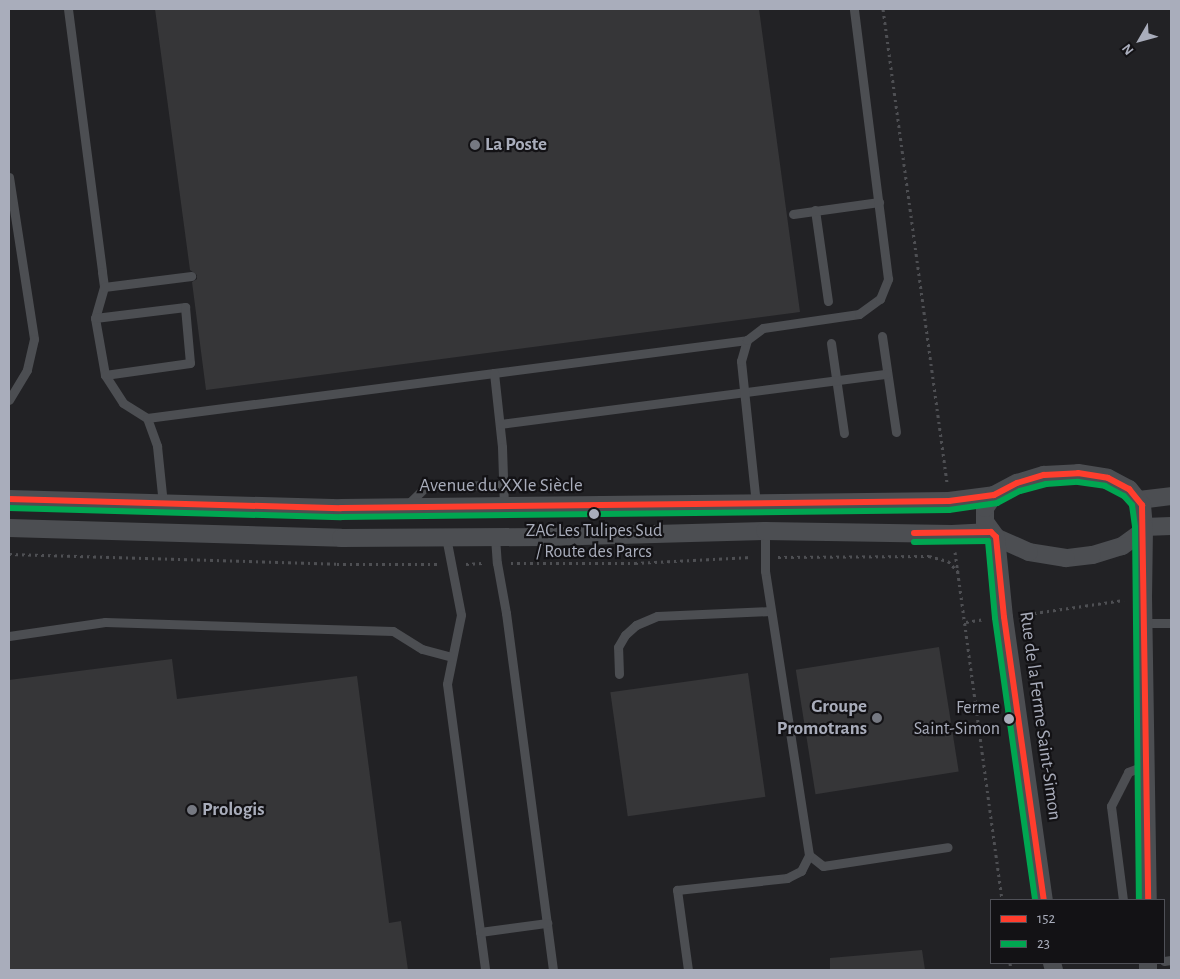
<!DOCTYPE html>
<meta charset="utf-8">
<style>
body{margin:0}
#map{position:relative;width:1180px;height:979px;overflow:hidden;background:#181819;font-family:"Alegreya Sans",sans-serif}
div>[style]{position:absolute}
.built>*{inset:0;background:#222225}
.building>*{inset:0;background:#363638;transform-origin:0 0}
.path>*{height:3px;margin-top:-1.5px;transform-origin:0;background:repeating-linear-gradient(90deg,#4e4f53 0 2.5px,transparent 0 6.5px)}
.service>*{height:9px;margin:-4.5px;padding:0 4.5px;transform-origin:4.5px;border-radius:4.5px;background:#4c4e52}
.minor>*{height:18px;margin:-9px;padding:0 9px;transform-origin:9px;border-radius:9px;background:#4c4e52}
.bus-1>*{height:6px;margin:-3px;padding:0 3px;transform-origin:3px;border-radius:3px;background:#ff3d2d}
.bus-2>*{height:6px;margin:-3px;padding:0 3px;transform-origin:3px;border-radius:3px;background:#00a651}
.dots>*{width:14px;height:14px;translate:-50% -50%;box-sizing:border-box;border:2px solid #131215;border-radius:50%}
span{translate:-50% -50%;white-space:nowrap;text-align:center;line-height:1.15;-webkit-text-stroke:4.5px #131215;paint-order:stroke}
.bus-label{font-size:18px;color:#a9adbb}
.right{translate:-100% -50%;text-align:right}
.poi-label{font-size:19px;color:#a9adbb;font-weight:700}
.left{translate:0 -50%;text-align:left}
.street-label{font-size:19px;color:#a9adbb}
.frame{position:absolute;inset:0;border:10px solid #a9adbb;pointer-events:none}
.legend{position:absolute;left:990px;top:899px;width:175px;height:65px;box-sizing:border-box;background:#131215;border:1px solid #4f5057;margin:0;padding:6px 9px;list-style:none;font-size:15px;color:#a9adbb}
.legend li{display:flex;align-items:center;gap:10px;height:25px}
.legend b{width:25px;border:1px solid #4f5057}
.north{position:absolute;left:1115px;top:15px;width:50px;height:50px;-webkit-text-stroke:4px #131215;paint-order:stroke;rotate:232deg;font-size:14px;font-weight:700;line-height:20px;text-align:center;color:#a9adbb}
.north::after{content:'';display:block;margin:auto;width:18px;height:22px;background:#a9adbb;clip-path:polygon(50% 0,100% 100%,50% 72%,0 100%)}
</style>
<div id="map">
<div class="built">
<i style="clip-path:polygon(evenodd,9px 9px,1171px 9px,1171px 970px,9px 970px,9px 9px,991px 900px,1164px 900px,1164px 963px,991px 963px,991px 900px)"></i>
</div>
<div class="building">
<i style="clip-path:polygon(155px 9px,759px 9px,800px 312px,206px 390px,192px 282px,197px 279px,197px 275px,190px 270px)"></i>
<i style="left:939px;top:647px;width:126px;height:145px;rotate:81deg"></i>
<i style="clip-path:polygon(172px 659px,177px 699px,357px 676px,389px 923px,401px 921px,408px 970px,9px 970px,9px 680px)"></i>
<i style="left:748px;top:673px;width:125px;height:139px;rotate:82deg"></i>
<i style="clip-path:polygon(922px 950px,925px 970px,830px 970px,830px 958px)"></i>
</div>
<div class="path">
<i style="left:883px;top:9px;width:479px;rotate:82.3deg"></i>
<i style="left:955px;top:552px;width:351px;rotate:82.3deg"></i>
<i style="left:9px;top:554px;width:328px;rotate:1.7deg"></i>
<i style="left:337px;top:564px;width:100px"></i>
<i style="left:778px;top:557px;width:151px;rotate:-0.4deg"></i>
<i style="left:929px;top:556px;width:20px;rotate:15deg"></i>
<i style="left:948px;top:561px;width:16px;rotate:47deg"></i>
<i style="left:511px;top:563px;width:124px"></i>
<i style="left:635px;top:563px;width:117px;rotate:-2.9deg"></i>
<i style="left:466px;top:564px;width:16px;rotate:-4deg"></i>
<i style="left:1021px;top:615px;width:104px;rotate:-8.3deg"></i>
<i style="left:966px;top:622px;width:19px;rotate:-9deg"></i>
<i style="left:1010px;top:963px;width:7px;rotate:82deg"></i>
</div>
<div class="service">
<i style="left:68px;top:9px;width:265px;rotate:82.6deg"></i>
<i style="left:102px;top:272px;width:15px;rotate:82deg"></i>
<i style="left:104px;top:287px;width:32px;rotate:106deg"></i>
<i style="left:95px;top:318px;width:58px;rotate:80deg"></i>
<i style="left:105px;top:375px;width:33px;rotate:57deg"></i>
<i style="left:123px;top:403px;width:28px;rotate:32deg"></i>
<i style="left:147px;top:418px;width:30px;rotate:70deg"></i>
<i style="left:157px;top:446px;width:58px;rotate:84.1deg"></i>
<i style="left:9px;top:177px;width:164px;rotate:81.2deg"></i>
<i style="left:34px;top:339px;width:32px;rotate:103deg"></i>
<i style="left:27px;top:370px;width:35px;rotate:121deg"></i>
<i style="left:815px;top:210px;width:92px;rotate:81.9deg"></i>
<i style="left:793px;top:214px;width:87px;rotate:-7.9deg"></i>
<i style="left:104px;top:287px;width:88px;rotate:-7.2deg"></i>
<i style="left:95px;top:318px;width:91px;rotate:-7deg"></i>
<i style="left:185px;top:307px;width:56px;rotate:84.9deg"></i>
<i style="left:190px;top:363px;width:86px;rotate:172deg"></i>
<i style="left:882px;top:336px;width:97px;rotate:81.7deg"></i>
<i style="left:831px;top:343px;width:91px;rotate:81.8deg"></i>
<i style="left:494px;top:373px;width:255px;rotate:-7.4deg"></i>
<i style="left:147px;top:418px;width:350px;rotate:-7.4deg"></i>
<i style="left:494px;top:373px;width:74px;rotate:83.8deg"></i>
<i style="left:502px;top:447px;width:59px;rotate:88.1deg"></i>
<i style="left:500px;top:424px;width:390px;rotate:-7.4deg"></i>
<i style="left:756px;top:504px;width:144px;rotate:-96deg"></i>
<i style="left:741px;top:361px;width:22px;rotate:-74deg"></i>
<i style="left:747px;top:340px;width:20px;rotate:-37deg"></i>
<i style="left:763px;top:328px;width:97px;rotate:-8.3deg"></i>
<i style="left:859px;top:314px;width:26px;rotate:-36deg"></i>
<i style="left:880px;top:299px;width:22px;rotate:-68deg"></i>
<i style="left:888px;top:279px;width:272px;rotate:-97.2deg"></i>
<i style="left:406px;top:506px;width:29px;rotate:-44deg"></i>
<i style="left:427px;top:486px;width:76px;rotate:-0.8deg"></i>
<i style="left:446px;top:537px;width:79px;rotate:79.1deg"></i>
<i style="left:461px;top:615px;width:70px;rotate:101.5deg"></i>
<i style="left:447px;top:684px;width:289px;rotate:82.4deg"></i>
<i style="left:495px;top:537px;width:26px;rotate:86deg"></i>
<i style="left:497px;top:563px;width:51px;rotate:79.8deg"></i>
<i style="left:506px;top:613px;width:360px;rotate:82.5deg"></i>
<i style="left:1143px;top:623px;width:28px"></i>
<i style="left:9px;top:636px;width:97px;rotate:-8.3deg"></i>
<i style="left:105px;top:622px;width:288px;rotate:1.8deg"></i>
<i style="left:393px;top:631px;width:34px;rotate:32deg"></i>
<i style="left:422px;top:649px;width:31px;rotate:15deg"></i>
<i style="left:619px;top:674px;width:27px;rotate:-92deg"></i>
<i style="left:618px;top:647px;width:14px;rotate:-60deg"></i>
<i style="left:625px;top:635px;width:15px;rotate:-42deg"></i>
<i style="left:636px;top:625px;width:23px;rotate:-23deg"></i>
<i style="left:657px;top:616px;width:114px;rotate:-2.5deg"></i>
<i style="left:809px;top:855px;width:18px;rotate:38deg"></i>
<i style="left:823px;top:866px;width:126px;rotate:-8.6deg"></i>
<i style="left:1123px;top:900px;width:95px;rotate:-97.3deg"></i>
<i style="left:1111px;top:806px;width:38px;rotate:-63deg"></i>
<i style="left:1128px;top:772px;width:19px;rotate:-21deg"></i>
<i style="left:480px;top:932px;width:68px;rotate:-7.7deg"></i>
<i style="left:1164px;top:961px;width:7px;rotate:-8deg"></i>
<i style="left:688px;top:970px;width:81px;rotate:-97.8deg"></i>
<i style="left:677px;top:890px;width:111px;rotate:-6.2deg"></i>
<i style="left:787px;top:878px;width:16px;rotate:-27deg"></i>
<i style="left:801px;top:871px;width:18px;rotate:-63deg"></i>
<i style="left:809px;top:855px;width:287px;rotate:-98.8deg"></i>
<i style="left:765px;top:571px;width:40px;rotate:-90deg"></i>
</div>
<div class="minor">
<i style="left:9px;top:499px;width:332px;rotate:1.6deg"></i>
<i style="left:341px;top:508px;width:608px;rotate:-0.66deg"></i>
<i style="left:949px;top:501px;width:45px;rotate:-7.6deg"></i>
<i style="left:1139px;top:500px;width:32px;rotate:-7deg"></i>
<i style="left:1144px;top:527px;width:27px;rotate:-2deg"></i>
<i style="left:9px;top:528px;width:332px;rotate:1.7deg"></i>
<i style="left:341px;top:538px;width:205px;rotate:-0.3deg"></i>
<i style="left:546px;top:537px;width:219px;rotate:-1.6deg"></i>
<i style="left:765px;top:531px;width:187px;rotate:0.9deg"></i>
<i style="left:952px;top:534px;width:39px;rotate:-3deg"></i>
<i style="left:1143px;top:531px;width:26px;rotate:144deg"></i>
<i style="left:1122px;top:546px;width:31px;rotate:163deg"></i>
<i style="left:1092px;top:555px;width:26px;rotate:173deg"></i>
<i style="left:1066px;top:558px;width:37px;rotate:-171deg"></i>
<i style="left:1029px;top:552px;width:36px;rotate:-156deg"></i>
<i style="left:996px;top:537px;width:19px;rotate:-126deg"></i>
<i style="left:985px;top:522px;width:14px;rotate:-90deg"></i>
<i style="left:985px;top:508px;width:16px;rotate:-55deg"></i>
<i style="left:994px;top:495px;width:26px;rotate:-28deg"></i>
<i style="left:1017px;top:483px;width:28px;rotate:-17deg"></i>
<i style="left:1044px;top:475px;width:34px;rotate:-3deg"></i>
<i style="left:1078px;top:473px;width:30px;rotate:9deg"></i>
<i style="left:1108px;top:478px;width:24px;rotate:28deg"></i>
<i style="left:1129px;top:489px;width:21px;rotate:51deg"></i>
<i style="left:1142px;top:505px;width:22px;rotate:85deg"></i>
<i style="left:1144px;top:527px;width:70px;rotate:90.8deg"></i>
<i style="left:1143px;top:597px;width:303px;rotate:89.1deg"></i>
<i style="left:996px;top:537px;width:80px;rotate:84.3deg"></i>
<i style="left:1004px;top:617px;width:286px;rotate:82deg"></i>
<i style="left:1052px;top:963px;width:7px;rotate:74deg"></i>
<i style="left:1148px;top:963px;width:7px;rotate:90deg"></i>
</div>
<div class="bus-1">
<i style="left:9px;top:499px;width:332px;rotate:1.6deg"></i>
<i style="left:341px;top:508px;width:608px;rotate:-0.66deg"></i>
<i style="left:949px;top:501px;width:45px;rotate:-7.6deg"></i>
<i style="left:994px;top:495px;width:26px;rotate:-28deg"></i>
<i style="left:1017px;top:483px;width:28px;rotate:-17deg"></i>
<i style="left:1044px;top:475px;width:34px;rotate:-3deg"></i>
<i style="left:1078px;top:473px;width:30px;rotate:9deg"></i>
<i style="left:1108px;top:478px;width:24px;rotate:28deg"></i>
<i style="left:1129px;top:489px;width:21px;rotate:51deg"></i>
<i style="left:1142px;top:505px;width:395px;rotate:89.1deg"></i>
<i style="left:914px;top:533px;width:77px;rotate:-0.7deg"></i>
<i style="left:991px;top:532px;width:7px;rotate:45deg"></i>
<i style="left:996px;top:537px;width:80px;rotate:84.3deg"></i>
<i style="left:1004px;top:617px;width:286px;rotate:82deg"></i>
</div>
<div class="bus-2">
<i style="left:9px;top:508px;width:332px;rotate:1.6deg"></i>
<i style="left:341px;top:517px;width:608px;rotate:-0.66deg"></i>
<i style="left:949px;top:510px;width:49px;rotate:-8.3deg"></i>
<i style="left:997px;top:503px;width:26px;rotate:-28deg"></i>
<i style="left:1020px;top:491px;width:27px;rotate:-15deg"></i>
<i style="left:1046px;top:484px;width:32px;rotate:-4deg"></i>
<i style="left:1078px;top:482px;width:27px;rotate:8deg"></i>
<i style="left:1105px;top:486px;width:21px;rotate:28deg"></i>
<i style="left:1124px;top:496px;width:12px;rotate:48deg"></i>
<i style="left:1132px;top:505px;width:22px;rotate:82deg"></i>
<i style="left:1135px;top:527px;width:373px;rotate:89.4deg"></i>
<i style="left:914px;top:542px;width:74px;rotate:-0.8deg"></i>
<i style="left:988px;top:541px;width:77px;rotate:84.8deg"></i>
<i style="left:995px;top:618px;width:285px;rotate:81.9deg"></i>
</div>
<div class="dots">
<i style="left:475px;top:145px;background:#767982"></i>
<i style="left:594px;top:514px;background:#a9adbb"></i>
<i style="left:877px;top:718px;background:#767982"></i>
<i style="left:1009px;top:719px;background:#a9adbb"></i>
<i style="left:192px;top:810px;background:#767982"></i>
</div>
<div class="bus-label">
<span style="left:594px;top:542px">ZAC Les Tulipes Sud<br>/ Route des Parcs</span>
<span class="right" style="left:1000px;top:719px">Ferme<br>Saint-Simon</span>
</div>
<div class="poi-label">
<span class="left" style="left:485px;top:145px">La Poste</span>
<span class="right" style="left:867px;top:718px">Groupe<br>Promotrans</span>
<span class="left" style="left:202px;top:810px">Prologis</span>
</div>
<div class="street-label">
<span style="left:501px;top:486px">Avenue du XXIe Siècle</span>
<span style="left:1040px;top:716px;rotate:82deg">Rue de la Ferme Saint-Simon</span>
</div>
<div class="frame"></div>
<ul class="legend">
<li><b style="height:6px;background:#ff3d2d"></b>152</li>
<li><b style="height:6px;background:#00a651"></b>23</li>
</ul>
<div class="north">N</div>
</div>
